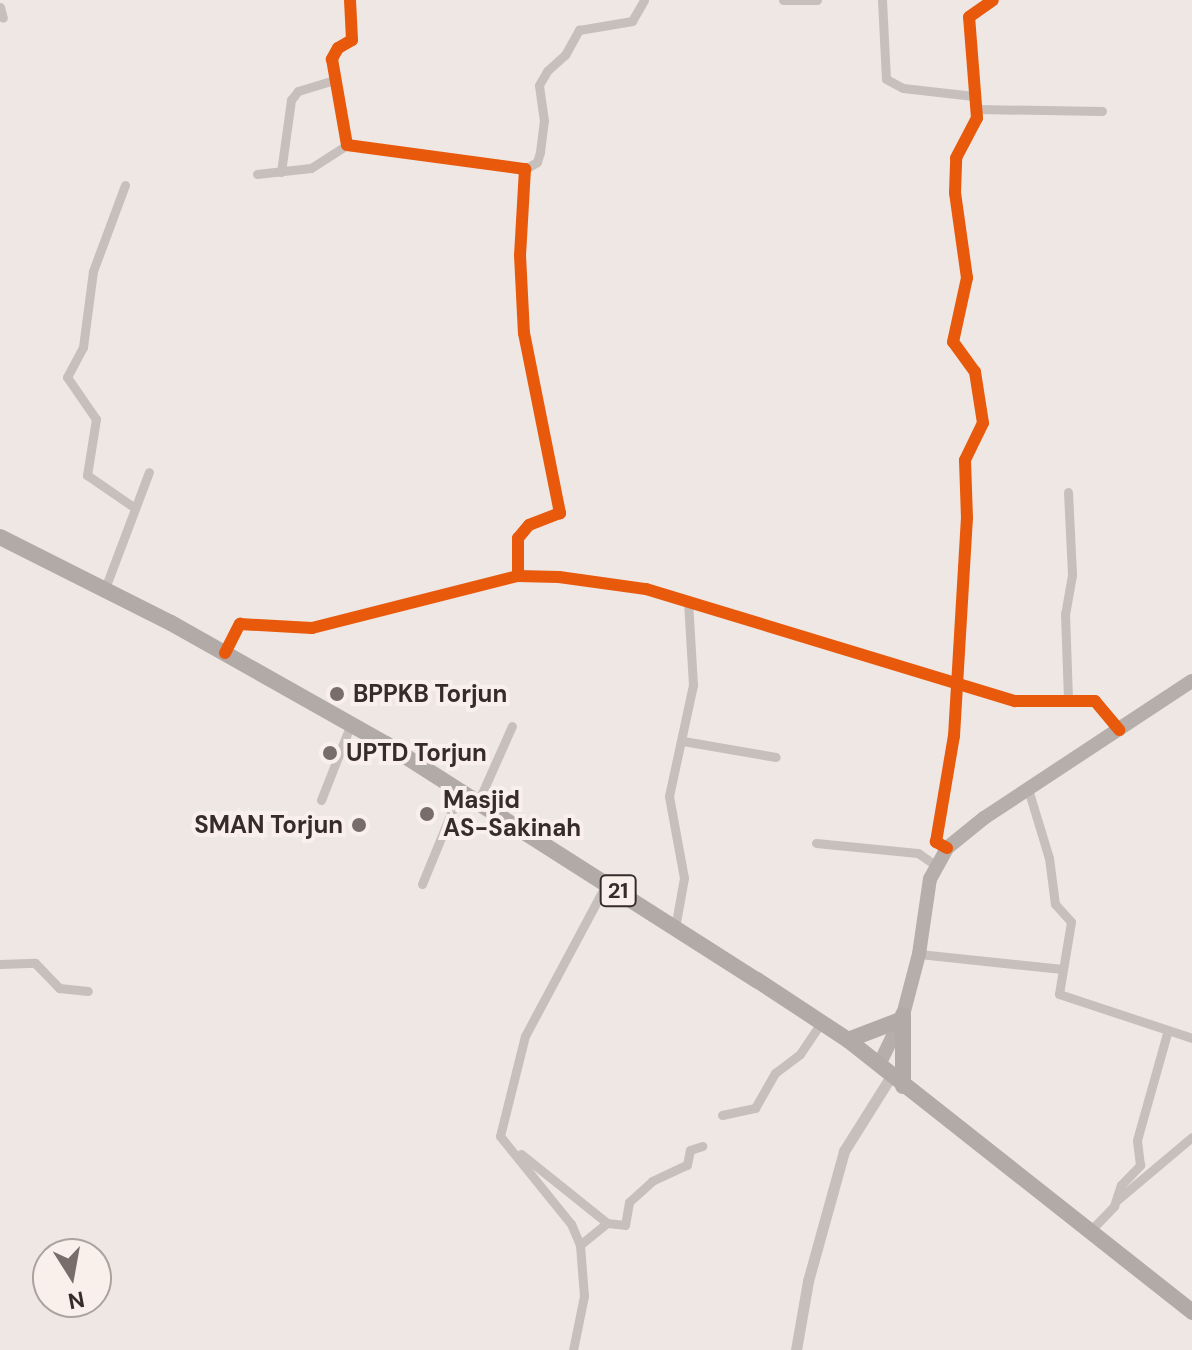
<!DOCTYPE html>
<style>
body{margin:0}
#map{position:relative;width:1192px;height:1350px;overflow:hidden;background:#eee7e4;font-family:"DM Sans",sans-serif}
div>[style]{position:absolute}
.minor>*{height:9px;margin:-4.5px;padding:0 4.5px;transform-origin:4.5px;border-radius:4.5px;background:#c7bfbc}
.tertiary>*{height:11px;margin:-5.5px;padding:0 5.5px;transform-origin:5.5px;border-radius:5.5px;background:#c7bfbc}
.primary>*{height:14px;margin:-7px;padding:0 7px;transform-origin:7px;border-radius:7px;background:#b6aeab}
.trunk>*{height:16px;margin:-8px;padding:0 8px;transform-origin:8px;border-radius:8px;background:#b2aaa7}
.cycleway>*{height:12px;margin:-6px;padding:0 6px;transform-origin:6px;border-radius:6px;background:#e8590c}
.dots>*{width:22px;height:22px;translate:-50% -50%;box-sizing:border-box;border:4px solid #f9f0ec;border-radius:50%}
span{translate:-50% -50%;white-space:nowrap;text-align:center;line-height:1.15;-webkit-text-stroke:8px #f9f0ec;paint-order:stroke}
.shield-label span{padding:2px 6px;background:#f9f0ec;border:2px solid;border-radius:6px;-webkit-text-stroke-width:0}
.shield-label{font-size:22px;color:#382c2a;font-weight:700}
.poi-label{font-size:24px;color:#382c2a;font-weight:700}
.left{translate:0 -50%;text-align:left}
.right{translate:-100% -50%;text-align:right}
.north{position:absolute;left:32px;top:1238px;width:80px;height:80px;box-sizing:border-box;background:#f9f0ec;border:2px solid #aca29e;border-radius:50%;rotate:169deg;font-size:22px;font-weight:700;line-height:32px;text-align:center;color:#382c2a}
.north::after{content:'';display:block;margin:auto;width:28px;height:36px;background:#786d6b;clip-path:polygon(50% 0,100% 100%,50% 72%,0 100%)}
</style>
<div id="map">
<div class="minor">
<i style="left:350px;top:0;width:40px;rotate:87.1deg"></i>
<i style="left:352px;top:40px;width:16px;rotate:150deg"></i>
<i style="left:338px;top:48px;width:13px;rotate:119deg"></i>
<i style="left:332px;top:59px;width:87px;rotate:80.1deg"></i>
<i style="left:347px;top:145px;width:180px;rotate:7.7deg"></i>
<i style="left:525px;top:169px;width:86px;rotate:93.3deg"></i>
<i style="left:520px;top:255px;width:78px;rotate:87.1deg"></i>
<i style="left:524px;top:333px;width:184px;rotate:78.7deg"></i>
<i style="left:560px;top:513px;width:33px;rotate:159deg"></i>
<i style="left:529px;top:525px;width:17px;rotate:130deg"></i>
<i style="left:518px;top:538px;width:38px;rotate:90deg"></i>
<i style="left:783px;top:0;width:34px"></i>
<i style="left:882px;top:0;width:79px;rotate:87.1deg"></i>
<i style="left:886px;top:79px;width:19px;rotate:28deg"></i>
<i style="left:903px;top:88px;width:71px;rotate:6.4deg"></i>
<i style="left:0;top:7px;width:11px;rotate:75deg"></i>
<i style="left:977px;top:109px;width:125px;rotate:0.9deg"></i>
<i style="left:525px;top:169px;width:14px;rotate:-30deg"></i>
<i style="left:537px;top:162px;width:10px;rotate:-73deg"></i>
<i style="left:540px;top:152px;width:31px;rotate:-83deg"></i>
<i style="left:544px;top:121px;width:36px;rotate:-98deg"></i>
<i style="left:539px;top:85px;width:16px;rotate:-60deg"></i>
<i style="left:547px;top:71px;width:24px;rotate:-42deg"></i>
<i style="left:565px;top:55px;width:29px;rotate:-61deg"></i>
<i style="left:579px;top:30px;width:54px;rotate:-9.6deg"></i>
<i style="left:632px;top:21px;width:24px;rotate:-60deg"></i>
<i style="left:281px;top:172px;width:73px;rotate:-82.1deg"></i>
<i style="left:291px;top:100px;width:11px;rotate:-52deg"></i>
<i style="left:298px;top:91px;width:37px;rotate:-17deg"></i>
<i style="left:257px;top:174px;width:54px;rotate:-6.3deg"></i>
<i style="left:311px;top:168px;width:43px;rotate:-32.6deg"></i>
<i style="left:125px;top:185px;width:92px;rotate:110.4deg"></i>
<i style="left:93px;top:271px;width:77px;rotate:97.5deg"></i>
<i style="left:83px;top:347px;width:34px;rotate:118deg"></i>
<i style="left:67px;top:377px;width:51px;rotate:55.4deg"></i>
<i style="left:96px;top:419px;width:57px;rotate:99.1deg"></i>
<i style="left:87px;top:475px;width:58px;rotate:34.5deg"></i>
<i style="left:1068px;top:492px;width:83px;rotate:87.2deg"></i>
<i style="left:1072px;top:575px;width:39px;rotate:100deg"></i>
<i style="left:1065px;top:613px;width:88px;rotate:88deg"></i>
<i style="left:104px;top:591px;width:127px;rotate:-69.3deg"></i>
<i style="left:225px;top:653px;width:33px;rotate:-63deg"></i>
<i style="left:240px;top:624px;width:72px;rotate:3.2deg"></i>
<i style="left:312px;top:628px;width:212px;rotate:-14.2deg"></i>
<i style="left:518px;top:576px;width:41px;rotate:1.4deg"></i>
<i style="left:559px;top:577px;width:88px;rotate:7.9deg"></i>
<i style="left:646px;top:589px;width:386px;rotate:16.9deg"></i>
<i style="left:1015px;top:701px;width:80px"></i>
<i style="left:1095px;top:701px;width:38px;rotate:50deg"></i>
<i style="left:683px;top:741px;width:94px;rotate:9.8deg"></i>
<i style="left:1028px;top:789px;width:72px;rotate:73.1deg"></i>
<i style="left:1049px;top:858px;width:46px;rotate:82.6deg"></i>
<i style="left:1055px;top:904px;width:24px;rotate:48deg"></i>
<i style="left:1071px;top:922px;width:73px;rotate:99.5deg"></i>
<i style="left:1059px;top:994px;width:140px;rotate:18.3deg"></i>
<i style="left:321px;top:800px;width:82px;rotate:-68.5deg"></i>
<i style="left:479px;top:800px;width:81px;rotate:-66deg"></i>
<i style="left:816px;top:843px;width:102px;rotate:5.6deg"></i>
<i style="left:918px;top:853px;width:19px;rotate:35deg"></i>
<i style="left:947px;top:848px;width:13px;rotate:-151deg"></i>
<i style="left:936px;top:842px;width:108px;rotate:-80.4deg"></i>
<i style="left:954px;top:736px;width:218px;rotate:-86.6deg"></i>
<i style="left:967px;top:518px;width:58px;rotate:-92deg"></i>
<i style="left:965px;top:460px;width:41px;rotate:-64.1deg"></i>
<i style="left:983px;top:423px;width:52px;rotate:-98.9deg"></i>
<i style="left:975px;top:372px;width:37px;rotate:-126deg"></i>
<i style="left:953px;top:342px;width:66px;rotate:-77.7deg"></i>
<i style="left:967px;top:278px;width:86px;rotate:-98deg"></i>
<i style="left:955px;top:193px;width:35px;rotate:-88deg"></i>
<i style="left:956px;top:158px;width:45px;rotate:-62.3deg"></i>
<i style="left:977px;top:118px;width:101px;rotate:-94.5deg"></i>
<i style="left:969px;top:17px;width:29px;rotate:-35deg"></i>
<i style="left:422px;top:884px;width:103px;rotate:-67.7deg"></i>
<i style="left:675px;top:928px;width:51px;rotate:-79.8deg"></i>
<i style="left:684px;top:878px;width:83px;rotate:-100.4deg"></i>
<i style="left:669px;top:796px;width:114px;rotate:-77.8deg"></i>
<i style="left:693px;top:685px;width:83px;rotate:-93.4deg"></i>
<i style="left:919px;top:954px;width:144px;rotate:6deg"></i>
<i style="left:0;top:964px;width:35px;rotate:-2deg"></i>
<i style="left:35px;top:963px;width:35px;rotate:46deg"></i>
<i style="left:59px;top:988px;width:29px;rotate:6deg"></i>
<i style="left:722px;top:1115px;width:34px;rotate:-12deg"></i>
<i style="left:755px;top:1108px;width:40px;rotate:-60.3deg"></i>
<i style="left:775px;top:1073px;width:31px;rotate:-37deg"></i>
<i style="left:800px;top:1054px;width:37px;rotate:-56deg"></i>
<i style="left:521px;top:1154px;width:110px;rotate:38.7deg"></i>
<i style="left:607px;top:1223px;width:35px;rotate:141deg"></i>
<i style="left:1116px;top:1201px;width:99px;rotate:-40.1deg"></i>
<i style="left:607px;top:1223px;width:18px;rotate:6deg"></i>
<i style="left:625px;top:1225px;width:23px;rotate:-80deg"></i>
<i style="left:629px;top:1202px;width:31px;rotate:-42deg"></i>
<i style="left:652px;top:1181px;width:38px;rotate:-25deg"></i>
<i style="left:687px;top:1165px;width:15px;rotate:-79deg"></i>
<i style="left:690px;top:1150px;width:13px;rotate:-18deg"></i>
<i style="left:1090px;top:1231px;width:35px;rotate:-46deg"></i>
<i style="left:1114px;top:1206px;width:22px;rotate:-72deg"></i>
<i style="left:1121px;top:1185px;width:28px;rotate:-46deg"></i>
<i style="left:1140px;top:1165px;width:25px;rotate:-97deg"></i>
<i style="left:1137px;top:1140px;width:114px;rotate:-74.3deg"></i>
<i style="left:573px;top:1350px;width:55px;rotate:-78.5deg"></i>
<i style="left:584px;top:1296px;width:51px;rotate:-94.5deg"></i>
<i style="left:580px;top:1245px;width:23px;rotate:-113deg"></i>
<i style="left:571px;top:1224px;width:113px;rotate:-128.9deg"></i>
<i style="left:500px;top:1136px;width:103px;rotate:-76deg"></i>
<i style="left:525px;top:1036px;width:172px;rotate:-61.9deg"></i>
</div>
<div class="tertiary">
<i style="left:796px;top:1350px;width:70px;rotate:-80.1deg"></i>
<i style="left:808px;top:1281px;width:135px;rotate:-74.5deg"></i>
<i style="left:844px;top:1151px;width:89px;rotate:-57.9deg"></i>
</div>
<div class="primary">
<i style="left:879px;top:1065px;width:55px;rotate:-64.4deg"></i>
<i style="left:903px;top:1015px;width:63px;rotate:-75.3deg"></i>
<i style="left:919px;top:954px;width:76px;rotate:-81.7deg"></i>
<i style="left:930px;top:879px;width:35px;rotate:-61deg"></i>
<i style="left:947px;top:848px;width:48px;rotate:-39deg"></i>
<i style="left:984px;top:818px;width:249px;rotate:-33.4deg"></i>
</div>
<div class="trunk">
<i style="left:0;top:537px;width:191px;rotate:26.7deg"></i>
<i style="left:171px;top:623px;width:247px;rotate:29.4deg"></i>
<i style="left:386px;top:744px;width:440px;rotate:32.5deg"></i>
<i style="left:757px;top:980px;width:109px;rotate:33.4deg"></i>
<i style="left:848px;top:1040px;width:439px;rotate:38.3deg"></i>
<i style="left:903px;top:1015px;width:71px;rotate:90deg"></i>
<i style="left:848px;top:1040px;width:56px;rotate:-21deg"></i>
</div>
<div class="cycleway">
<i style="left:350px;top:0;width:40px;rotate:87.1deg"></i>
<i style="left:352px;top:40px;width:16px;rotate:150deg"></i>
<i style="left:338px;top:48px;width:13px;rotate:119deg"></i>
<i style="left:332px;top:59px;width:87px;rotate:80.1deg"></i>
<i style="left:347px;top:145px;width:180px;rotate:7.7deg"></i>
<i style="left:525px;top:169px;width:86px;rotate:93.3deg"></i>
<i style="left:520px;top:255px;width:78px;rotate:87.1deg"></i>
<i style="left:524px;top:333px;width:184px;rotate:78.7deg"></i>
<i style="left:560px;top:513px;width:33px;rotate:159deg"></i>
<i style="left:529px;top:525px;width:17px;rotate:130deg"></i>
<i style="left:518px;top:538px;width:38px;rotate:90deg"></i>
<i style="left:225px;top:653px;width:33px;rotate:-63deg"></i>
<i style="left:240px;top:624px;width:72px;rotate:3.2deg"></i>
<i style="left:312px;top:628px;width:212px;rotate:-14.2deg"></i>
<i style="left:518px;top:576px;width:41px;rotate:1.4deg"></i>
<i style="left:559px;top:577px;width:88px;rotate:7.9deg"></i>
<i style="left:646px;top:589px;width:386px;rotate:16.9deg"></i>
<i style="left:1015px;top:701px;width:80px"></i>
<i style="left:1095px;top:701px;width:38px;rotate:50deg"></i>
<i style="left:947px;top:848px;width:13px;rotate:-151deg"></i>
<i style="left:936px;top:842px;width:108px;rotate:-80.4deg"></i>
<i style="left:954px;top:736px;width:218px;rotate:-86.6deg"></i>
<i style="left:967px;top:518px;width:58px;rotate:-92deg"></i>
<i style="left:965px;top:460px;width:41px;rotate:-64.1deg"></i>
<i style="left:983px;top:423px;width:52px;rotate:-98.9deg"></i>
<i style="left:975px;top:372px;width:37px;rotate:-126deg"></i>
<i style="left:953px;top:342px;width:66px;rotate:-77.7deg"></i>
<i style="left:967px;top:278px;width:86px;rotate:-98deg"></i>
<i style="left:955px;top:193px;width:35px;rotate:-88deg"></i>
<i style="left:956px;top:158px;width:45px;rotate:-62.3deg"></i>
<i style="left:977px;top:118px;width:101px;rotate:-94.5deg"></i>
<i style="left:969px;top:17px;width:29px;rotate:-35deg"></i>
</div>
<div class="dots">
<i style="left:337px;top:694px;background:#786d6b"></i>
<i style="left:330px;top:753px;background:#786d6b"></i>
<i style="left:427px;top:814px;background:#786d6b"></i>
<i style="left:359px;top:825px;background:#786d6b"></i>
</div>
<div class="shield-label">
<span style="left:618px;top:891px">21</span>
</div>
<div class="poi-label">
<span class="left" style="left:353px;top:694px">BPPKB Torjun</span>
<span class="left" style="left:346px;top:753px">UPTD Torjun</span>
<span class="left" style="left:443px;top:814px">Masjid<br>AS-Sakinah</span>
<span class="right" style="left:343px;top:825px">SMAN Torjun</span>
</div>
<div class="north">N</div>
</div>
